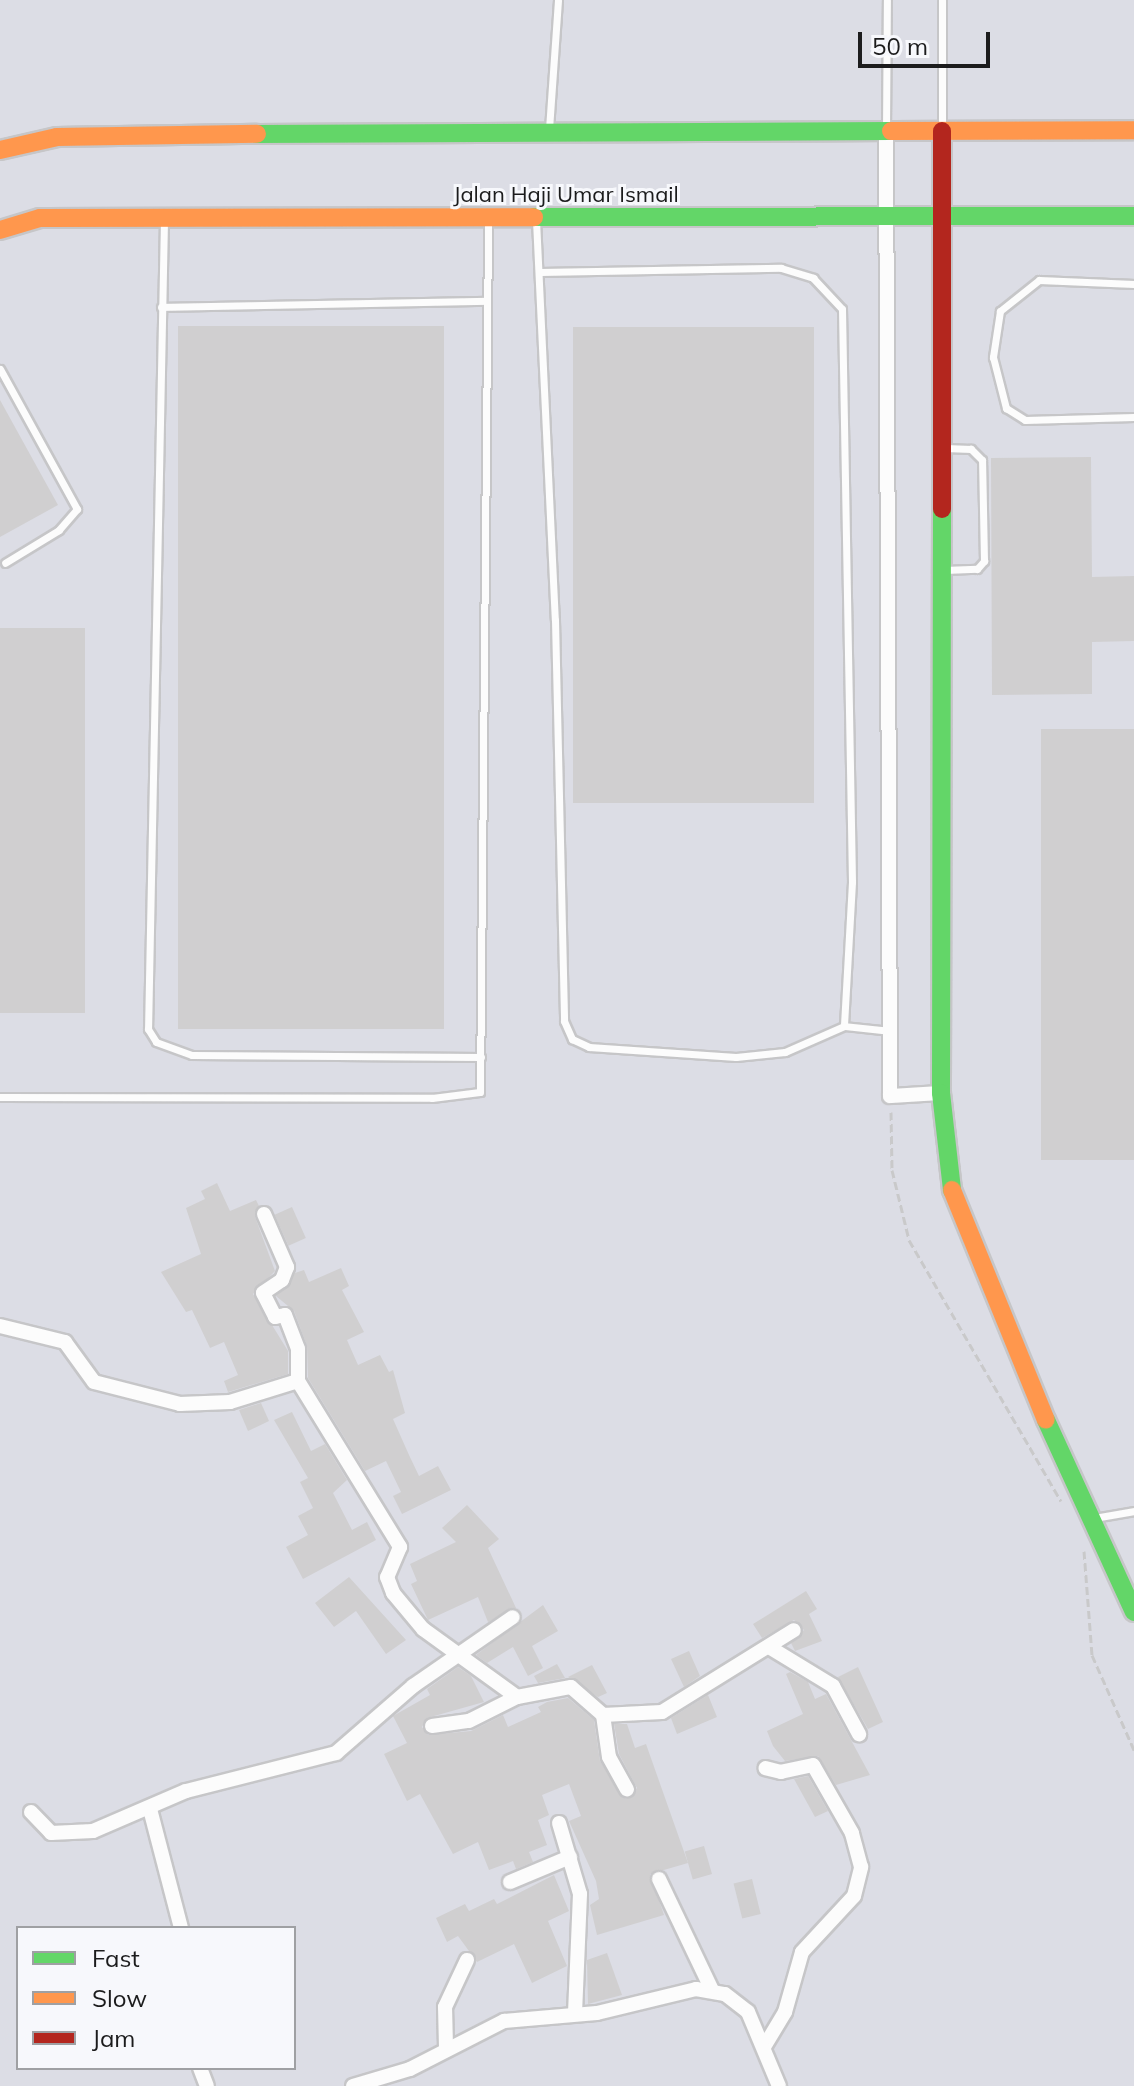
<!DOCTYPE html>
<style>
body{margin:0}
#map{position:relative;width:1134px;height:2086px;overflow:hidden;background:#ebebee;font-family:Mulish,sans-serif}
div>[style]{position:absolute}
.built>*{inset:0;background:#dcdde5}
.building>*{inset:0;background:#d0cfd0;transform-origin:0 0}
.path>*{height:3px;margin-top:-1.5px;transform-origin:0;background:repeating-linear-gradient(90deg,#c9c9ca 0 8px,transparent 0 12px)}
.roads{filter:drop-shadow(2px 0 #c6c6c8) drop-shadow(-2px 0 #c6c6c8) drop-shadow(0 2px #c6c6c8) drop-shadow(0 -2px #c6c6c8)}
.lane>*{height:7px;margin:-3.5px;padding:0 3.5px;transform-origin:3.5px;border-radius:3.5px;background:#fcfcfc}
.street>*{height:14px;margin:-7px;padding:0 7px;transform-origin:7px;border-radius:7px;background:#fcfcfc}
.fast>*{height:18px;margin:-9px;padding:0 9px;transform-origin:9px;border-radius:9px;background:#63d668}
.slow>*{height:18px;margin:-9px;padding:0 9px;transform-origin:9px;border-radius:9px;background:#ff974d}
.jam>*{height:18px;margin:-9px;padding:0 9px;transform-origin:9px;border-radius:9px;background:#b3261e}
span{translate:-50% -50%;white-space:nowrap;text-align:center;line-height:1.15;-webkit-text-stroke:6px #f7f8fc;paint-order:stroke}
.street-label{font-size:22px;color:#1c1c1d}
.legend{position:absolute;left:16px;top:1926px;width:280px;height:144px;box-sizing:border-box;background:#f7f8fc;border:2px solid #9fa0a3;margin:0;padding:10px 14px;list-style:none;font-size:24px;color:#1c1c1d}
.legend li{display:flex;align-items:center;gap:16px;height:40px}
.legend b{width:40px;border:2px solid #9fa0a3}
.scale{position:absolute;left:858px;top:32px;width:132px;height:36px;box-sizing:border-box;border:4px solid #1c1c1d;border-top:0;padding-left:10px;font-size:24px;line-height:28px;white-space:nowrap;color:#1c1c1d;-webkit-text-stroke:6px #f7f8fc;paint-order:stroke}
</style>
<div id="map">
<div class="built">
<i style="clip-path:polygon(evenodd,0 0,1134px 0,1134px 2086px,0 2086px,0 0,18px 1928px,294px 1928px,294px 2068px,18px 2068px,18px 1928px)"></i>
</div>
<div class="building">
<i style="left:444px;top:326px;width:703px;height:266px;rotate:90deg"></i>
<i style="left:814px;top:327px;width:476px;height:241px;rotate:90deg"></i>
<i style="clip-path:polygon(0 400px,58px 505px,0 537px)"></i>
<i style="clip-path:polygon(1091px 457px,1092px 577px,1134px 576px,1134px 641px,1092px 642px,1092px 694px,992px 695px,991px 458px)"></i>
<i style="left:85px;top:628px;width:385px;height:85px;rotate:90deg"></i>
<i style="left:1134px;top:729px;width:431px;height:93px;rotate:90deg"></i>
<i style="clip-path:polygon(217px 1183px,230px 1211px,256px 1200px,259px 1206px,255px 1217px,275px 1271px,253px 1294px,288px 1351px,288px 1374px,228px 1392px,224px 1381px,238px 1375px,224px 1342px,210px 1348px,192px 1310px,186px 1312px,161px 1272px,201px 1254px,186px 1208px,205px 1199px,201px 1191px)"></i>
<i style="left:292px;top:1207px;width:34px;height:19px;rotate:66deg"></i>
<i style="clip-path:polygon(341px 1268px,349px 1286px,342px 1290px,364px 1332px,347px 1340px,358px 1365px,380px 1355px,389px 1372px,393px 1370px,405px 1413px,393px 1419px,409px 1455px,419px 1476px,438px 1466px,451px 1490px,402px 1514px,393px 1496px,401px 1492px,386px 1461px,365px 1471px,308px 1378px,307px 1346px,294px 1311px,276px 1296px,295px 1273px,304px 1270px,309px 1282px)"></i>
<i style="clip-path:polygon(261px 1403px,269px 1421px,248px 1431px,239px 1410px)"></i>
<i style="clip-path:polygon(292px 1412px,311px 1451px,325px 1444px,347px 1480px,333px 1493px,352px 1530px,367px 1522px,376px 1540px,303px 1579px,286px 1547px,308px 1535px,298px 1516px,313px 1508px,300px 1482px,308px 1478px,274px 1420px)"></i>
<i style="clip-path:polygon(467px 1505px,499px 1539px,488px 1548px,516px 1608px,488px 1622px,478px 1597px,428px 1620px,411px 1584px,417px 1581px,410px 1564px,456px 1542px,442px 1528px)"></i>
<i style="clip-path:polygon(349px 1577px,406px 1640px,386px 1654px,356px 1611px,334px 1627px,315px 1603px)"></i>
<i style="clip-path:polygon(806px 1591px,817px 1609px,809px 1614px,822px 1641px,795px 1651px,791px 1643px,804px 1630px,794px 1620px,762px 1638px,753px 1624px)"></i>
<i style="clip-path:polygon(543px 1605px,558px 1631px,532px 1646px,543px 1668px,528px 1676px,513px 1647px,487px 1663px,476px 1655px)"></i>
<i style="clip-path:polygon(689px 1651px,700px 1676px,684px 1687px,671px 1659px)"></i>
<i style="clip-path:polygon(557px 1664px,565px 1678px,538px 1683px,534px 1676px)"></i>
<i style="clip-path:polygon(592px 1665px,607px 1693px,598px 1697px,568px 1677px)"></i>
<i style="clip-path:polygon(458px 1667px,471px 1676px,484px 1702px,427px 1718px,422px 1727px,428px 1735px,471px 1731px,503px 1715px,508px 1727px,541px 1712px,538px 1707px,547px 1702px,568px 1698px,594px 1720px,600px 1761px,626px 1799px,637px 1788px,619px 1754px,614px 1724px,627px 1724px,635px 1748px,646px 1744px,688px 1863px,650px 1874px,664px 1915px,597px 1935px,590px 1905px,599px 1899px,596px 1881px,569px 1821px,581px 1816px,569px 1784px,542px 1795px,549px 1815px,538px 1820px,547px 1845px,529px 1852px,533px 1862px,516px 1869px,513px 1861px,489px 1870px,478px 1842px,453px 1854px,420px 1794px,407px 1801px,384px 1754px,407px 1743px,393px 1716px,430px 1695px,427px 1689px)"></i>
<i style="clip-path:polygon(858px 1667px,883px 1722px,868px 1729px,838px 1677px)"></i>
<i style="clip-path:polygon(790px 1672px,808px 1682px,815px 1699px,826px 1694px,870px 1775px,836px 1785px,818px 1756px,785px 1761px,773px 1746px,767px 1731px,803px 1714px,786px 1674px)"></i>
<i style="clip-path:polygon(708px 1695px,717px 1717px,677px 1734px,671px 1718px)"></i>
<i style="clip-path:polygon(808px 1776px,828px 1811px,815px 1817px,794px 1779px)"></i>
<i style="left:704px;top:1846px;width:29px;height:20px;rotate:74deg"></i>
<i style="clip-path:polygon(554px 1875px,569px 1911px,548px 1921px,567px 1966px,532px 1983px,514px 1944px,477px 1962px,458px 1936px,447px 1942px,436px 1918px,465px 1904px,469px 1911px,494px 1899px,497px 1904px)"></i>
<i style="left:752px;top:1879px;width:36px;height:19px;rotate:76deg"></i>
<i style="clip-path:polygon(607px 1953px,622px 1995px,588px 2004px,587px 1960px)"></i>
</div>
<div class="path">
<i style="left:891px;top:1112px;width:58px;rotate:89deg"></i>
<i style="left:892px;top:1170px;width:72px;rotate:76.3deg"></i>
<i style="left:909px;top:1240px;width:302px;rotate:59.8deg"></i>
<i style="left:1084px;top:1551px;width:104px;rotate:85.6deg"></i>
<i style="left:1092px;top:1655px;width:104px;rotate:66.1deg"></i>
</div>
<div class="roads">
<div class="lane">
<i style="left:942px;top:0;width:130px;rotate:90deg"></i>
<i style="left:549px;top:129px;width:129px;rotate:-86deg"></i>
<i style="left:886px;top:130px;width:130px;rotate:-89.6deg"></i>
<i style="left:164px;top:220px;width:809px;rotate:91.13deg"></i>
<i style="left:148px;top:1029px;width:15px;rotate:58deg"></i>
<i style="left:156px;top:1042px;width:38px;rotate:20deg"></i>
<i style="left:192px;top:1055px;width:289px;rotate:0.4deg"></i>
<i style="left:536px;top:220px;width:400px;rotate:87.3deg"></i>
<i style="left:555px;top:620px;width:401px;rotate:88.7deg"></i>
<i style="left:564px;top:1021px;width:20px;rotate:66deg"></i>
<i style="left:572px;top:1039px;width:19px;rotate:25deg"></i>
<i style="left:589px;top:1047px;width:147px;rotate:3.9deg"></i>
<i style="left:736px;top:1057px;width:49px;rotate:-5.8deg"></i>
<i style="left:785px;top:1052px;width:64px;rotate:-23.8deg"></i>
<i style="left:540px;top:272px;width:241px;rotate:-1deg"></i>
<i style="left:781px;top:268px;width:34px;rotate:17deg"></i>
<i style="left:813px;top:278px;width:42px;rotate:46.9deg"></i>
<i style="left:842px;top:309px;width:573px;rotate:89deg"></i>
<i style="left:852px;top:882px;width:144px;rotate:93.2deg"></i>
<i style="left:844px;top:1026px;width:46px;rotate:6.2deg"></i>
<i style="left:1134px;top:284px;width:95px;rotate:-177.6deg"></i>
<i style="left:1039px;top:280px;width:50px;rotate:141.5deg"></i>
<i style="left:1000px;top:311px;width:47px;rotate:98.7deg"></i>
<i style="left:993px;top:357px;width:53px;rotate:75.7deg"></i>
<i style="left:1006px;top:408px;width:22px;rotate:32deg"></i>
<i style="left:1025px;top:420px;width:109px;rotate:-1.6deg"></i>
<i style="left:161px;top:307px;width:325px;rotate:-1.1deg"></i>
<i style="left:0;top:369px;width:160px;rotate:61.2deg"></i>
<i style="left:77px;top:509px;width:28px;rotate:131deg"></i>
<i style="left:59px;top:530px;width:63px;rotate:148.6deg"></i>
<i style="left:944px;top:570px;width:33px;rotate:-2deg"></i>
<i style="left:977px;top:569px;width:11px;rotate:-49deg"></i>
<i style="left:984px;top:561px;width:101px;rotate:-91.1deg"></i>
<i style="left:982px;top:460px;width:16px;rotate:-135deg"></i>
<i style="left:971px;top:449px;width:26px;rotate:-178deg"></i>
<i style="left:0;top:1097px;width:432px;rotate:0.1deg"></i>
<i style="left:432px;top:1098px;width:48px;rotate:-7.1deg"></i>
<i style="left:480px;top:1092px;width:871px;rotate:-89.47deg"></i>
<i style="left:1094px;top:1518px;width:41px;rotate:-9.9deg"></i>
</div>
<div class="street">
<i style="left:886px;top:132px;width:964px;rotate:89.76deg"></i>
<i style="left:890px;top:1096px;width:51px;rotate:-3.4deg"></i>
<i style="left:264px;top:1214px;width:58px;rotate:66.5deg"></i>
<i style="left:287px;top:1267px;width:14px;rotate:111deg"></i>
<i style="left:282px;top:1280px;width:23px;rotate:146deg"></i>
<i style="left:263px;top:1293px;width:27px;rotate:63deg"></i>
<i style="left:275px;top:1317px;width:10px;rotate:-11deg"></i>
<i style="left:285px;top:1315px;width:36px;rotate:69deg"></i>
<i style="left:298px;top:1349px;width:32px;rotate:90deg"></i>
<i style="left:0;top:1326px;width:67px;rotate:13.8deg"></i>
<i style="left:65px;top:1342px;width:49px;rotate:54.1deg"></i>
<i style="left:94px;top:1382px;width:89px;rotate:14.3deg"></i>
<i style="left:180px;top:1404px;width:50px;rotate:-2.3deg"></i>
<i style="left:230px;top:1402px;width:71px;rotate:-17.2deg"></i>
<i style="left:298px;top:1381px;width:195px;rotate:58.4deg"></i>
<i style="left:400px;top:1547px;width:33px;rotate:113deg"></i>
<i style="left:387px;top:1577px;width:17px;rotate:69deg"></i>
<i style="left:393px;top:1593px;width:47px;rotate:50.2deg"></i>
<i style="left:423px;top:1629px;width:116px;rotate:35.9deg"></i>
<i style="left:517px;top:1697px;width:55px;rotate:-10.5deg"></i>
<i style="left:571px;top:1687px;width:43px;rotate:41.2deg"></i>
<i style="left:603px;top:1715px;width:59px;rotate:-2.9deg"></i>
<i style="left:662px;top:1712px;width:155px;rotate:-31.8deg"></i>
<i style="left:769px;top:1647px;width:75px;rotate:31.4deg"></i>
<i style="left:833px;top:1686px;width:55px;rotate:61.6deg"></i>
<i style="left:603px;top:1715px;width:42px;rotate:81.9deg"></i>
<i style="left:609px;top:1757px;width:37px;rotate:61deg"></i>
<i style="left:432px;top:1726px;width:37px;rotate:-8deg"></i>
<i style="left:469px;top:1721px;width:54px;rotate:-26.6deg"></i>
<i style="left:150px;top:1809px;width:123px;rotate:75.4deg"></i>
<i style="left:31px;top:1812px;width:29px;rotate:46deg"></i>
<i style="left:51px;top:1833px;width:42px;rotate:-2.7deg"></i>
<i style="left:93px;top:1831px;width:101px;rotate:-23.3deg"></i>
<i style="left:186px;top:1791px;width:155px;rotate:-14.2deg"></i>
<i style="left:336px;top:1753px;width:102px;rotate:-41deg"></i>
<i style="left:413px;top:1686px;width:121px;rotate:-34.6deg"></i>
<i style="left:559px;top:1823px;width:74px;rotate:73.5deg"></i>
<i style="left:580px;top:1894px;width:119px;rotate:92.4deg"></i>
<i style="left:659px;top:1879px;width:123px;rotate:64.5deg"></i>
<i style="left:510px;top:1882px;width:65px;rotate:-22.6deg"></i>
<i style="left:446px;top:2047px;width:40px;rotate:-91.4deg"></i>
<i style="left:445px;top:2007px;width:52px;rotate:-64.9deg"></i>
<i style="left:764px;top:2047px;width:41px;rotate:-59deg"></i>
<i style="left:785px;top:2012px;width:62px;rotate:-74.2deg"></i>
<i style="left:802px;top:1952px;width:76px;rotate:-47.1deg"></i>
<i style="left:854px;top:1896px;width:30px;rotate:-76deg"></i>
<i style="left:861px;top:1867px;width:35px;rotate:-105deg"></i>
<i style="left:852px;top:1833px;width:78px;rotate:-119.8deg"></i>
<i style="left:813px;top:1765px;width:33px;rotate:168deg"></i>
<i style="left:781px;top:1772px;width:16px;rotate:-166deg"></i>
<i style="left:200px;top:2068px;width:19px;rotate:69deg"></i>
<i style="left:353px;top:2086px;width:59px;rotate:-16.6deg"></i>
<i style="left:410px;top:2069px;width:106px;rotate:-27.1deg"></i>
<i style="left:504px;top:2021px;width:93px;rotate:-4.9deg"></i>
<i style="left:597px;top:2013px;width:102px;rotate:-13.6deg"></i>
<i style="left:696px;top:1989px;width:29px;rotate:10deg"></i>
<i style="left:725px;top:1994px;width:29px;rotate:38deg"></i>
<i style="left:748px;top:2012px;width:80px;rotate:67.3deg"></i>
</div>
<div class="fast">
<i style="left:257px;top:134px;width:634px;rotate:-0.27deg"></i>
<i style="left:534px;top:217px;width:600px;rotate:-0.1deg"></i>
<i style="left:942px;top:509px;width:584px;rotate:90.1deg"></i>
<i style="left:941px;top:1093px;width:98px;rotate:83.5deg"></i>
<i style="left:1046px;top:1420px;width:211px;rotate:65.4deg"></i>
</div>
<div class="slow">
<i style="left:891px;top:131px;width:243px;rotate:-0.2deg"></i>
<i style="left:0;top:150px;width:58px;rotate:-12.8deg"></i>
<i style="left:57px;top:137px;width:200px;rotate:-0.9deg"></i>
<i style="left:0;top:230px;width:42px;rotate:-16.7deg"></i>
<i style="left:40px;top:218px;width:494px;rotate:-0.1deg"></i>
<i style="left:952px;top:1190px;width:248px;rotate:67.8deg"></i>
</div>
<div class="jam">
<i style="left:942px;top:509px;width:378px;rotate:-90deg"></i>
</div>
</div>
<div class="street-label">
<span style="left:566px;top:195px">Jalan Haji Umar Ismail</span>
</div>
<ul class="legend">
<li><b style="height:10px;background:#63d668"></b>Fast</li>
<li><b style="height:10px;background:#ff974d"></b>Slow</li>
<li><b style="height:10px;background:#b3261e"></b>Jam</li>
</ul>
<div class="scale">50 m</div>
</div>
